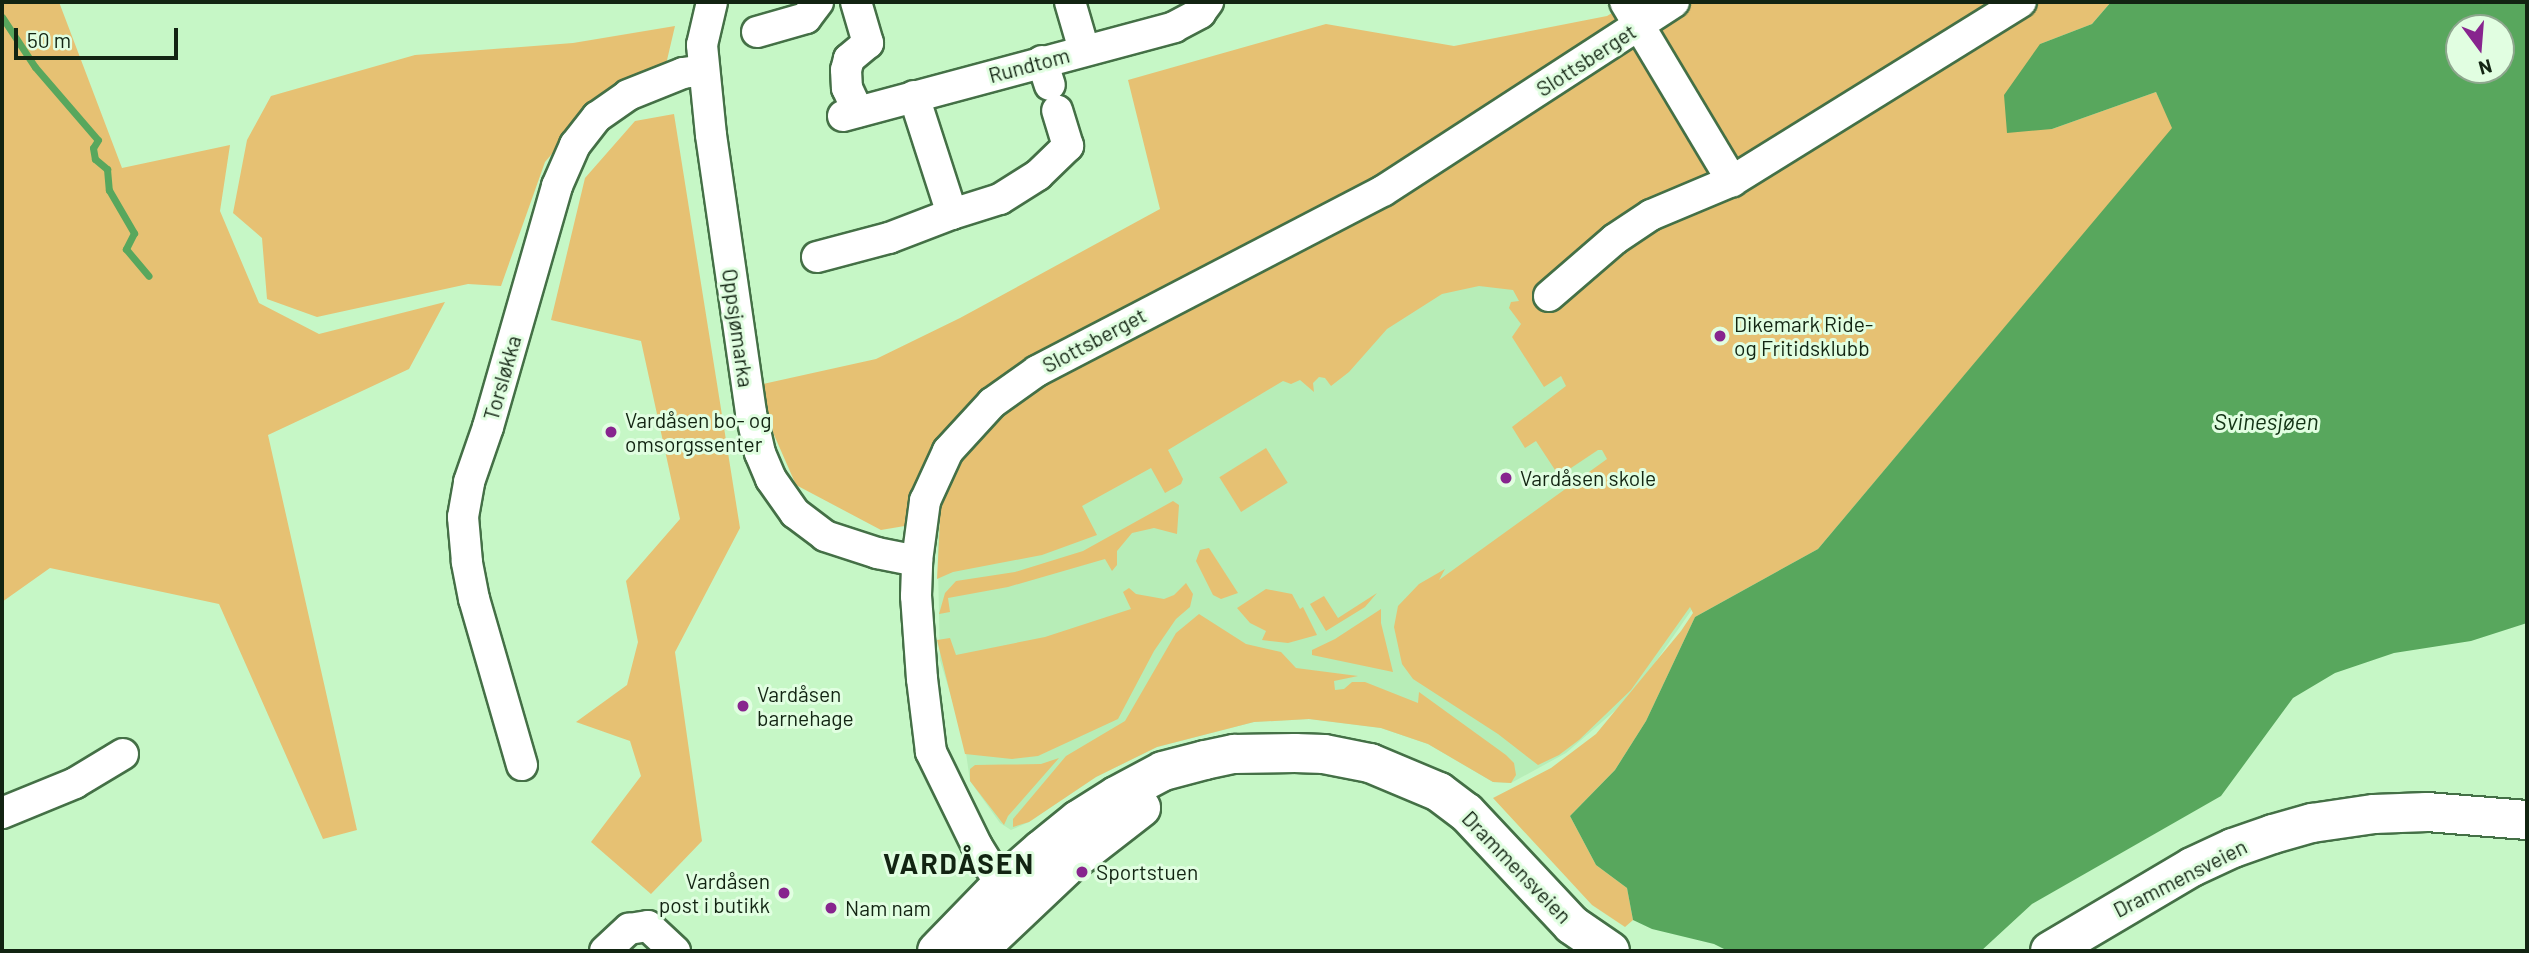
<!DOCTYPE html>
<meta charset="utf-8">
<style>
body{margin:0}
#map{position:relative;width:2529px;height:953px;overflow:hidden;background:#c6f7c6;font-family:Barlow,sans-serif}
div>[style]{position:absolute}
.built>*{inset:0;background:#b7edb7}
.green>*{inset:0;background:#e6c173;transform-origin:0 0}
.water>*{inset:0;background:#58a75d}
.stream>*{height:7px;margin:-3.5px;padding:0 3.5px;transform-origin:3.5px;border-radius:3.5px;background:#58a75d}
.roads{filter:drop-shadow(2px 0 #447046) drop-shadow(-2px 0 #447046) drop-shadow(0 2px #447046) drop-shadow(0 -2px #447046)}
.minor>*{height:30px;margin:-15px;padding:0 15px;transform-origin:15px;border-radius:15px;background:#fff}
.major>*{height:38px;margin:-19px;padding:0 19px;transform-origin:19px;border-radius:19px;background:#fff}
.dots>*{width:19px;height:19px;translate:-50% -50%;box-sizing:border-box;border:4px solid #e1fee1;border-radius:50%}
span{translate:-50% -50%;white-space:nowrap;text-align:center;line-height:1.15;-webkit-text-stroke:6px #e1fee1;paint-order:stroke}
.street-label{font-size:21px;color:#122412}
.poi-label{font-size:21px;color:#122412}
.left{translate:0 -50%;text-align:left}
.right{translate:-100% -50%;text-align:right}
.water-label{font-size:23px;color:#123214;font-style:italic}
.district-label{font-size:28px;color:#122412;font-weight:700;letter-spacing:2px}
.frame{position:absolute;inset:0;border:4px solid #122412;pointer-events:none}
.north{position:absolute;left:2445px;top:14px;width:70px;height:70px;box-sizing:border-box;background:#e1fee1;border:2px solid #8ea78e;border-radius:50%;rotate:164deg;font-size:19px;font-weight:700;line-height:28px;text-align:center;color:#122412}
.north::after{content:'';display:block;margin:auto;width:24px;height:32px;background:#87258e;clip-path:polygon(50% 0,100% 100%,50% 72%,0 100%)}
.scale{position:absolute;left:14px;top:28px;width:164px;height:32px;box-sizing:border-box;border:4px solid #122412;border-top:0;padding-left:9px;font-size:21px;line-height:24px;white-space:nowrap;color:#122412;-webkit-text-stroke:5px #e1fee1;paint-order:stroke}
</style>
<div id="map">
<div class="built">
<i style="clip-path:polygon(1486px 242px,1704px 592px,1632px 696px,1566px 753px,1511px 783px,1493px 782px,1428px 744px,1381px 728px,1309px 719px,1254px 722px,1157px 747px,1096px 777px,1029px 822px,1011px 830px,1000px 823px,970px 781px,964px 739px,940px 660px,937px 520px)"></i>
</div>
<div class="green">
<i style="clip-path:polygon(2px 2px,59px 2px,122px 168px,230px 145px,220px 211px,259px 303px,319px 334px,445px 302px,409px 369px,268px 435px,357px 830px,323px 839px,219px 604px,50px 568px,2px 602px)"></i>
<i style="clip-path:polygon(1630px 2px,2111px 2px,2092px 24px,2040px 44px,2052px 129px,2156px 92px,2173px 128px,1818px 549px,1695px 617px,1646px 721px,1615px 770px,1570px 816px,1596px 865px,1627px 888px,1633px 920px,1625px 927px,1592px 905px,1493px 798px,1551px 768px,1596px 734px,1681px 631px,1693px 613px,1690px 607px,1631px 690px,1579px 740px,1559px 755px,1538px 765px,1498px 734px,1413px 679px,1402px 664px,1394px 627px,1398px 606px,1419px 584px,1445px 569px,1439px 580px,1607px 459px,1602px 450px,1598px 450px,1559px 476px,1536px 441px,1525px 448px,1512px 427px,1566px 386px,1561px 376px,1544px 387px,1512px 337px,1521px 324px,1509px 308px,1511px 302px,1519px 301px,1513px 290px,1479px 286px,1442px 294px,1387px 329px,1349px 372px,1331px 386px,1325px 378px,1319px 377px,1313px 383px,1314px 392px,1300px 380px,1291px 384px,1283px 381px,1168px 450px,1183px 479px,1181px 484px,1165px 493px,1151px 468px,1082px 506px,1097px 535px,1042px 555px,953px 572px,937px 579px,940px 520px,881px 530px,796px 485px,771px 428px,763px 384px,876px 359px,960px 318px,1160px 209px,1128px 80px,1326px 24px,1454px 46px,1607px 16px)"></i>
<i style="clip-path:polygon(675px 26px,664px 73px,581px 120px,545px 162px,501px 286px,468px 284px,317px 317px,267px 299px,262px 238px,233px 213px,247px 140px,271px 96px,415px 55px,573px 43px)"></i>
<i style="clip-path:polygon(674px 114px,740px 528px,675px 652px,702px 841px,651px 894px,591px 842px,641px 776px,630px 741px,576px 722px,627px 685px,638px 642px,626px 581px,680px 519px,641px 341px,551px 320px,585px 178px,635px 121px)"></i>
<i style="left:1266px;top:448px;width:41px;height:55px;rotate:58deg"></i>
<i style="clip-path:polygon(1173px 501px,1179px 505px,1177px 534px,1154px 528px,1132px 533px,1117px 551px,1117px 565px,1112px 571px,1105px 559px,1008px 587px,948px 598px,950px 612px,939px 614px,945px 593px,956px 581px,1015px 572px,1083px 551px)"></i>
<i style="clip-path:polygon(1209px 548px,1238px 593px,1221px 599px,1213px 595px,1196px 561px,1200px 550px)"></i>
<i style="clip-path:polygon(1186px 583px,1193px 594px,1190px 607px,1176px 619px,1154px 651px,1118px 719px,1038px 756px,1012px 759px,965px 754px,937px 640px,950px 638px,956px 655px,1045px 637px,1131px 609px,1123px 592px,1129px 588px,1136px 594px,1164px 599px,1174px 595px)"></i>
<i style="clip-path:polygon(1266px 589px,1292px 594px,1300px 609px,1303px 607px,1317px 635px,1288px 643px,1262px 640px,1266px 631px,1250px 623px,1237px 608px)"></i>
<i style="clip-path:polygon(1377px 593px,1365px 607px,1326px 631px,1310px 604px,1324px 596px,1338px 618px)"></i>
<i style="clip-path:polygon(1381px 609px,1381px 623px,1393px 672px,1312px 655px,1312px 650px,1335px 639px)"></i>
<i style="clip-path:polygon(1199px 614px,1246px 644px,1281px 652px,1296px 668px,1358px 676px,1334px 681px,1335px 690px,1344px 689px,1352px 682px,1365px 682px,1418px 703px,1419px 692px,1506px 755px,1514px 763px,1516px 775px,1511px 783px,1493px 782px,1428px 744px,1381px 728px,1309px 719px,1254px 722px,1157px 747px,1096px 777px,1029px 822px,1013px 827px,1013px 819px,1066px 756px,1125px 721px,1176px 633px)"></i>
<i style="clip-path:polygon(1059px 758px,1008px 816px,1004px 825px,970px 781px,970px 769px,975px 765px,1041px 764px)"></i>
</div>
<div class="water">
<i style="clip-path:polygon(evenodd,2111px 2px,2527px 2px,2527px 623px,2471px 641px,2394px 653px,2335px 673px,2293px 698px,2221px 796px,2032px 904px,1981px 951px,1728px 951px,1714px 944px,1652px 929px,1633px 920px,1627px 888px,1596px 865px,1570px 816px,1615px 770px,1646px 721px,1695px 617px,1818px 549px,2172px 128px,2156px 92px,2052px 129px,2007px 133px,2004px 95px,2040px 44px,2092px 24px,2111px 2px,2459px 28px,2501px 28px,2501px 70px,2459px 70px,2459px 28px)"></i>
</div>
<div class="stream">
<i style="left:2px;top:17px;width:60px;rotate:56.6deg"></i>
<i style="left:35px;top:67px;width:96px;rotate:49.2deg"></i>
<i style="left:98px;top:140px;width:9px;rotate:122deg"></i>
<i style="left:93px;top:148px;width:11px;rotate:80deg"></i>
<i style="left:95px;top:159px;width:16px;rotate:40deg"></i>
<i style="left:107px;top:169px;width:21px;rotate:85deg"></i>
<i style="left:109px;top:190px;width:50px;rotate:59.8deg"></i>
<i style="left:134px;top:233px;width:18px;rotate:117deg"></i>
<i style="left:126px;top:249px;width:35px;rotate:50deg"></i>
</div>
<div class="roads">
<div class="minor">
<i style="left:712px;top:2px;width:44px;rotate:103.1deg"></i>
<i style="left:702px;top:45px;width:90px;rotate:84.3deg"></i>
<i style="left:711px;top:135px;width:281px;rotate:81.8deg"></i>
<i style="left:751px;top:413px;width:41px;rotate:77.3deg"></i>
<i style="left:760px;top:453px;width:28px;rotate:67deg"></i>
<i style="left:771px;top:479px;width:42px;rotate:54.8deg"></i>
<i style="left:795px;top:513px;width:38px;rotate:37deg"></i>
<i style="left:825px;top:536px;width:55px;rotate:18.1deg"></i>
<i style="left:877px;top:553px;width:41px;rotate:11.3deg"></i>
<i style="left:856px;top:2px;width:43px;rotate:73.7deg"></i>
<i style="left:868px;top:43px;width:25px;rotate:140deg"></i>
<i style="left:849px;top:59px;width:11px;rotate:105deg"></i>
<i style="left:846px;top:70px;width:18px;rotate:87deg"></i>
<i style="left:847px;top:88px;width:26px;rotate:65deg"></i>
<i style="left:1070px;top:2px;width:50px;rotate:73.7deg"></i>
<i style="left:1625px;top:2px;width:209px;rotate:59.1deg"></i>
<i style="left:757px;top:32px;width:51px;rotate:-15.9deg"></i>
<i style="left:806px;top:18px;width:20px;rotate:-53deg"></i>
<i style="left:1042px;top:61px;width:25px;rotate:72deg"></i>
<i style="left:843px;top:116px;width:343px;rotate:-15deg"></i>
<i style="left:1174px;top:27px;width:30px;rotate:-28deg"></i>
<i style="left:1200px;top:13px;width:14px;rotate:-54deg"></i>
<i style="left:952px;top:214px;width:50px;rotate:-17.4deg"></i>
<i style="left:1000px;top:199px;width:45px;rotate:-32.3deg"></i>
<i style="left:1038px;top:175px;width:42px;rotate:-44deg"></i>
<i style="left:1068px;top:146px;width:37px;rotate:-107deg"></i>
<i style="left:817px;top:257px;width:74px;rotate:-14.8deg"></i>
<i style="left:889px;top:238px;width:67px;rotate:-20.9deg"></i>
<i style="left:952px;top:214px;width:124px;rotate:-107.9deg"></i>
<i style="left:1549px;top:296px;width:87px;rotate:-40.8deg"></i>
<i style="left:1615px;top:239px;width:43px;rotate:-33.7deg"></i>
<i style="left:1651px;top:215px;width:88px;rotate:-22.8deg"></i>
<i style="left:1732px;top:181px;width:340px;rotate:-31.8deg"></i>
<i style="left:522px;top:765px;width:173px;rotate:-106.1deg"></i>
<i style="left:474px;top:599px;width:38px;rotate:-101deg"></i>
<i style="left:467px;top:562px;width:45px;rotate:-95.1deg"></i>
<i style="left:463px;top:517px;width:36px;rotate:-80deg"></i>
<i style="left:469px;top:482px;width:58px;rotate:-70.9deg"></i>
<i style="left:488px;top:427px;width:251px;rotate:-74deg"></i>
<i style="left:557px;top:186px;width:45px;rotate:-66.3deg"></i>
<i style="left:575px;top:145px;width:36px;rotate:-52deg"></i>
<i style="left:597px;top:117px;width:38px;rotate:-35deg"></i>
<i style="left:628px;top:95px;width:59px;rotate:-21.8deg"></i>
<i style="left:683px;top:73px;width:21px;rotate:-8deg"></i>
<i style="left:2px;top:813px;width:79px;rotate:-22.3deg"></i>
<i style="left:75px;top:783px;width:56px;rotate:-31.1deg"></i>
<i style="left:1016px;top:900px;width:21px;rotate:-135deg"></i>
<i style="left:1001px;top:885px;width:46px;rotate:-121.6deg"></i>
<i style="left:977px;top:846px;width:105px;rotate:-116.1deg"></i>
<i style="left:931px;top:752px;width:74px;rotate:-97deg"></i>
<i style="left:922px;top:679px;width:83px;rotate:-94.1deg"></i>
<i style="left:916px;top:596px;width:35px;rotate:-88deg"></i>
<i style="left:917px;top:561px;width:61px;rotate:-82.4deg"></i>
<i style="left:925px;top:501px;width:55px;rotate:-65.3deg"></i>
<i style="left:948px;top:451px;width:65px;rotate:-47.5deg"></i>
<i style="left:992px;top:403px;width:55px;rotate:-35.4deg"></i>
<i style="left:1037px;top:371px;width:390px;rotate:-27.5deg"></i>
<i style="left:1383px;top:191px;width:347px;rotate:-33deg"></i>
<i style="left:605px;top:951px;width:33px;rotate:-43deg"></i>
<i style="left:629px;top:929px;width:19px;rotate:-9deg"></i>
<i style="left:648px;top:926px;width:37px;rotate:43deg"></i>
</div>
<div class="major">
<i style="left:937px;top:951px;width:92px;rotate:-45.9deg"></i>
<i style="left:1001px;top:885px;width:53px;rotate:-41.2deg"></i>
<i style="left:1041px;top:850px;width:48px;rotate:-39deg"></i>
<i style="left:1078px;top:820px;width:45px;rotate:-32.3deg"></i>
<i style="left:1116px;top:796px;width:53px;rotate:-28deg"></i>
<i style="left:1163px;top:771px;width:43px;rotate:-14.7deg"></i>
<i style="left:1205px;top:760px;width:30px;rotate:-12deg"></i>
<i style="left:1234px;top:754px;width:61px;rotate:-0.9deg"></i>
<i style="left:1295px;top:753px;width:29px;rotate:2deg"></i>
<i style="left:1324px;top:754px;width:47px;rotate:11.1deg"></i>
<i style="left:1370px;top:763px;width:75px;rotate:22.8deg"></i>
<i style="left:1439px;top:792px;width:34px;rotate:37deg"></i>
<i style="left:1466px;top:812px;width:155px;rotate:46.8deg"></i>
<i style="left:1572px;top:925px;width:46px;rotate:34.4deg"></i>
<i style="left:977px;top:951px;width:128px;rotate:-43.4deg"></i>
<i style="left:1070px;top:863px;width:90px;rotate:-37.8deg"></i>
<i style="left:2050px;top:951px;width:165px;rotate:-30.6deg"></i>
<i style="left:2192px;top:867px;width:45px;rotate:-24.9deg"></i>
<i style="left:2233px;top:848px;width:42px;rotate:-19.3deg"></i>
<i style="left:2273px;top:834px;width:41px;rotate:-15.8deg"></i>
<i style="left:2312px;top:823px;width:63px;rotate:-8.3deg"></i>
<i style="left:2374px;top:814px;width:53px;rotate:-2.2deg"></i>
<i style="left:2427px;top:812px;width:100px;rotate:4.6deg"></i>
</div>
</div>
<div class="dots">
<i style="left:1720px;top:336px;background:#87258e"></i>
<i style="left:611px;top:432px;background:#87258e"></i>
<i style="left:1506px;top:478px;background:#87258e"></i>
<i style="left:743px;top:706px;background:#87258e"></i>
<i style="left:1082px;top:872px;background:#87258e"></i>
<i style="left:784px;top:893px;background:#87258e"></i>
<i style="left:831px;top:908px;background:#87258e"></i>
</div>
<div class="street-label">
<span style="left:1586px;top:60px;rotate:-33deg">Slottsberget</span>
<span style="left:1029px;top:65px;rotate:-15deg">Rundtom</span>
<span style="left:738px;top:328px;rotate:82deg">Oppsjømarka</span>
<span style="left:1094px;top:340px;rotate:-28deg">Slottsberget</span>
<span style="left:502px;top:378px;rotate:-74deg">Torsløkka</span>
<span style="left:1517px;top:867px;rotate:46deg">Drammensveien</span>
<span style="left:2180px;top:878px;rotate:-27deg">Drammensveien</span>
</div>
<div class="poi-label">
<span class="left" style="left:1734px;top:336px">Dikemark Ride-<br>og Fritidsklubb</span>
<span class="left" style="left:625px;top:432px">Vardåsen bo- og<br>omsorgssenter</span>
<span class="left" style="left:1520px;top:478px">Vardåsen skole</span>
<span class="left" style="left:757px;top:706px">Vardåsen<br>barnehage</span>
<span class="left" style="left:1096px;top:872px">Sportstuen</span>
<span class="right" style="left:770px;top:893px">Vardåsen<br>post i butikk</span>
<span class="left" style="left:845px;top:908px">Nam nam</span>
</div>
<div class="water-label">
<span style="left:2266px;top:421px">Svinesjøen</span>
</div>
<div class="district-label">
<span style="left:959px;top:863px">VARDÅSEN</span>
</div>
<div class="frame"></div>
<div class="north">N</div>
<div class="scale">50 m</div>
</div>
